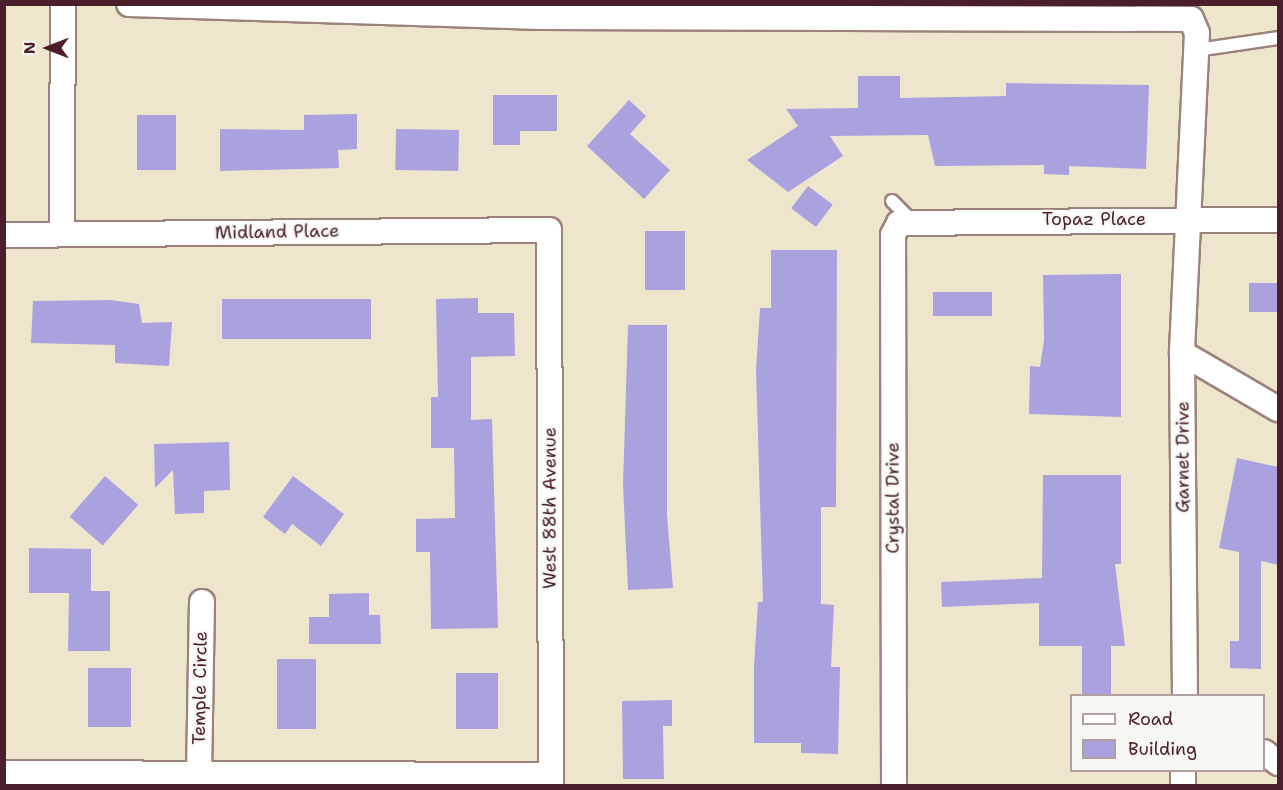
<!DOCTYPE html>
<style>
body{margin:0}
#map{position:relative;width:1283px;height:790px;overflow:hidden;background:#ede6cd;font-family:"Shantell Sans",sans-serif}
div>[style]{position:absolute}
.building>*{inset:0;background:#aaa2df;transform-origin:0 0}
.roads{filter:drop-shadow(2px 0 #9c827c) drop-shadow(-2px 0 #9c827c) drop-shadow(0 2px #9c827c) drop-shadow(0 -2px #9c827c)}
.service>*{height:12px;margin:-6px;padding:0 6px;transform-origin:6px;border-radius:6px;background:#fff}
.minor>*{height:24px;margin:-12px;padding:0 12px;transform-origin:12px;border-radius:12px;background:#fff}
span{translate:-50% -50%;white-space:nowrap;text-align:center;line-height:1.15;-webkit-text-stroke:4.5px #f6f6f2;paint-order:stroke}
.street-label{font-size:18px;color:#4a1f2b}
.frame{position:absolute;inset:0;border:6px solid #4a1f2b;pointer-events:none}
.legend{position:absolute;left:1070px;top:694px;width:195px;height:78px;box-sizing:border-box;background:#f6f6f2;border:2px solid #b1a0a2;margin:0;padding:8px 10px;list-style:none;font-size:18px;color:#4a1f2b}
.legend li{display:flex;align-items:center;gap:12px;height:30px}
.legend b{width:30px;border:2px solid #b1a0a2}
.north{position:absolute;left:18px;top:18px;width:60px;height:60px;-webkit-text-stroke:4px #f6f6f2;paint-order:stroke;rotate:270deg;font-size:16px;font-weight:700;line-height:24px;text-align:center;color:#4a1f2b}
.north::after{content:'';display:block;margin:auto;width:21px;height:27px;background:#4a1f2b;clip-path:polygon(50% 0,100% 100%,50% 72%,0 100%)}
</style>
<div id="map">
<div class="building">
<i style="clip-path:polygon(858px 76px,900px 76px,900px 98px,1006px 96px,1006px 83px,1149px 85px,1146px 169px,1069px 166px,1069px 175px,1044px 174px,1044px 165px,935px 166px,928px 135px,830px 136px,843px 156px,788px 192px,747px 160px,798px 126px,786px 109px,858px 108px)"></i>
<i style="clip-path:polygon(493px 95px,557px 95px,557px 131px,520px 131px,520px 145px,493px 145px)"></i>
<i style="clip-path:polygon(629px 100px,646px 116px,630px 134px,670px 170px,644px 199px,587px 146px)"></i>
<i style="clip-path:polygon(357px 114px,357px 149px,338px 150px,339px 168px,220px 171px,220px 129px,304px 130px,304px 115px)"></i>
<i style="left:137px;top:115px;width:39px;height:55px"></i>
<i style="left:396px;top:129px;width:63px;height:41px;rotate:1deg"></i>
<i style="left:808px;top:186px;width:31px;height:28px;rotate:37deg"></i>
<i style="left:645px;top:231px;width:40px;height:59px"></i>
<i style="clip-path:polygon(771px 250px,837px 250px,836px 507px,821px 507px,821px 604px,834px 605px,831px 667px,840px 667px,838px 754px,801px 753px,801px 743px,754px 743px,754px 666px,758px 602px,763px 602px,756px 370px,760px 308px,771px 308px)"></i>
<i style="clip-path:polygon(1121px 274px,1121px 417px,1029px 414px,1030px 366px,1040px 367px,1044px 340px,1043px 275px)"></i>
<i style="left:1249px;top:283px;width:29px;height:29px"></i>
<i style="left:933px;top:292px;width:59px;height:24px"></i>
<i style="clip-path:polygon(478px 298px,478px 313px,514px 313px,515px 356px,471px 357px,471px 420px,492px 419px,498px 628px,431px 629px,430px 552px,416px 552px,416px 519px,455px 518px,454px 448px,431px 448px,431px 397px,438px 397px,436px 299px)"></i>
<i style="left:371px;top:299px;width:40px;height:149px;rotate:90deg"></i>
<i style="clip-path:polygon(111px 300px,139px 304px,142px 323px,172px 322px,169px 366px,115px 363px,115px 345px,31px 343px,33px 301px)"></i>
<i style="clip-path:polygon(628px 325px,667px 325px,667px 515px,673px 588px,628px 590px,623px 485px)"></i>
<i style="clip-path:polygon(229px 442px,230px 490px,204px 491px,204px 513px,175px 514px,173px 470px,155px 488px,154px 444px)"></i>
<i style="clip-path:polygon(1237px 458px,1278px 467px,1278px 565px,1261px 561px,1261px 669px,1230px 668px,1230px 641px,1239px 641px,1239px 552px,1219px 548px)"></i>
<i style="clip-path:polygon(1043px 475px,1121px 475px,1121px 564px,1115px 564px,1125px 646px,1111px 646px,1111px 696px,1082px 696px,1082px 646px,1039px 646px,1039px 603px,942px 607px,941px 582px,1042px 578px)"></i>
<i style="left:105px;top:476px;width:44px;height:54px;rotate:41deg"></i>
<i style="clip-path:polygon(293px 476px,344px 514px,321px 546px,292px 524px,285px 534px,263px 517px)"></i>
<i style="clip-path:polygon(29px 548px,91px 549px,91px 591px,110px 591px,110px 651px,68px 651px,69px 593px,29px 593px)"></i>
<i style="clip-path:polygon(369px 593px,369px 615px,380px 615px,381px 644px,309px 644px,309px 617px,329px 617px,329px 594px)"></i>
<i style="left:277px;top:659px;width:39px;height:70px"></i>
<i style="left:88px;top:668px;width:43px;height:59px"></i>
<i style="left:456px;top:673px;width:42px;height:56px"></i>
<i style="clip-path:polygon(672px 700px,672px 726px,663px 726px,664px 779px,623px 779px,622px 701px)"></i>
</div>
<div class="roads">
<div class="service">
<i style="left:1197px;top:50px;width:82px;rotate:-8.4deg"></i>
<i style="left:892px;top:201px;width:25px;rotate:45deg"></i>
</div>
<div class="minor">
<i style="left:129px;top:4px;width:412px;rotate:1.8deg"></i>
<i style="left:541px;top:17px;width:650px;rotate:0.18deg"></i>
<i style="left:1191px;top:19px;width:15px;rotate:67deg"></i>
<i style="left:1197px;top:33px;width:320px;rotate:92.7deg"></i>
<i style="left:1182px;top:353px;width:343px;rotate:89.5deg"></i>
<i style="left:62px;top:234px;width:230px;rotate:-89.8deg"></i>
<i style="left:4px;top:235px;width:545px;rotate:-0.53deg"></i>
<i style="left:549px;top:230px;width:556px;rotate:89.79deg"></i>
<i style="left:1182px;top:353px;width:111px;rotate:30.3deg"></i>
<i style="left:1264px;top:752px;width:18px;rotate:38deg"></i>
<i style="left:4px;top:773px;width:547px;rotate:0.21deg"></i>
<i style="left:199px;top:774px;width:172px;rotate:-89deg"></i>
<i style="left:894px;top:786px;width:551px;rotate:-90.1deg"></i>
<i style="left:893px;top:235px;width:13px;rotate:-63deg"></i>
<i style="left:899px;top:223px;width:379px;rotate:-0.5deg"></i>
<i style="left:1183px;top:786px;width:16px;rotate:-90deg"></i>
</div>
</div>
<div class="street-label">
<span style="left:1094px;top:219px">Topaz Place</span>
<span style="left:277px;top:232px;rotate:-1deg">Midland Place</span>
<span style="left:1183px;top:457px;rotate:-90deg">Garnet Drive</span>
<span style="left:893px;top:498px;rotate:-90deg">Crystal Drive</span>
<span style="left:550px;top:508px;rotate:-90deg">West 88th Avenue</span>
<span style="left:200px;top:688px;rotate:-89deg">Temple Circle</span>
</div>
<div class="frame"></div>
<ul class="legend">
<li><b style="height:8px;background:#fff"></b>Road</li>
<li><b style="height:16px;background:#aaa2df"></b>Building</li>
</ul>
<div class="north">N</div>
</div>
